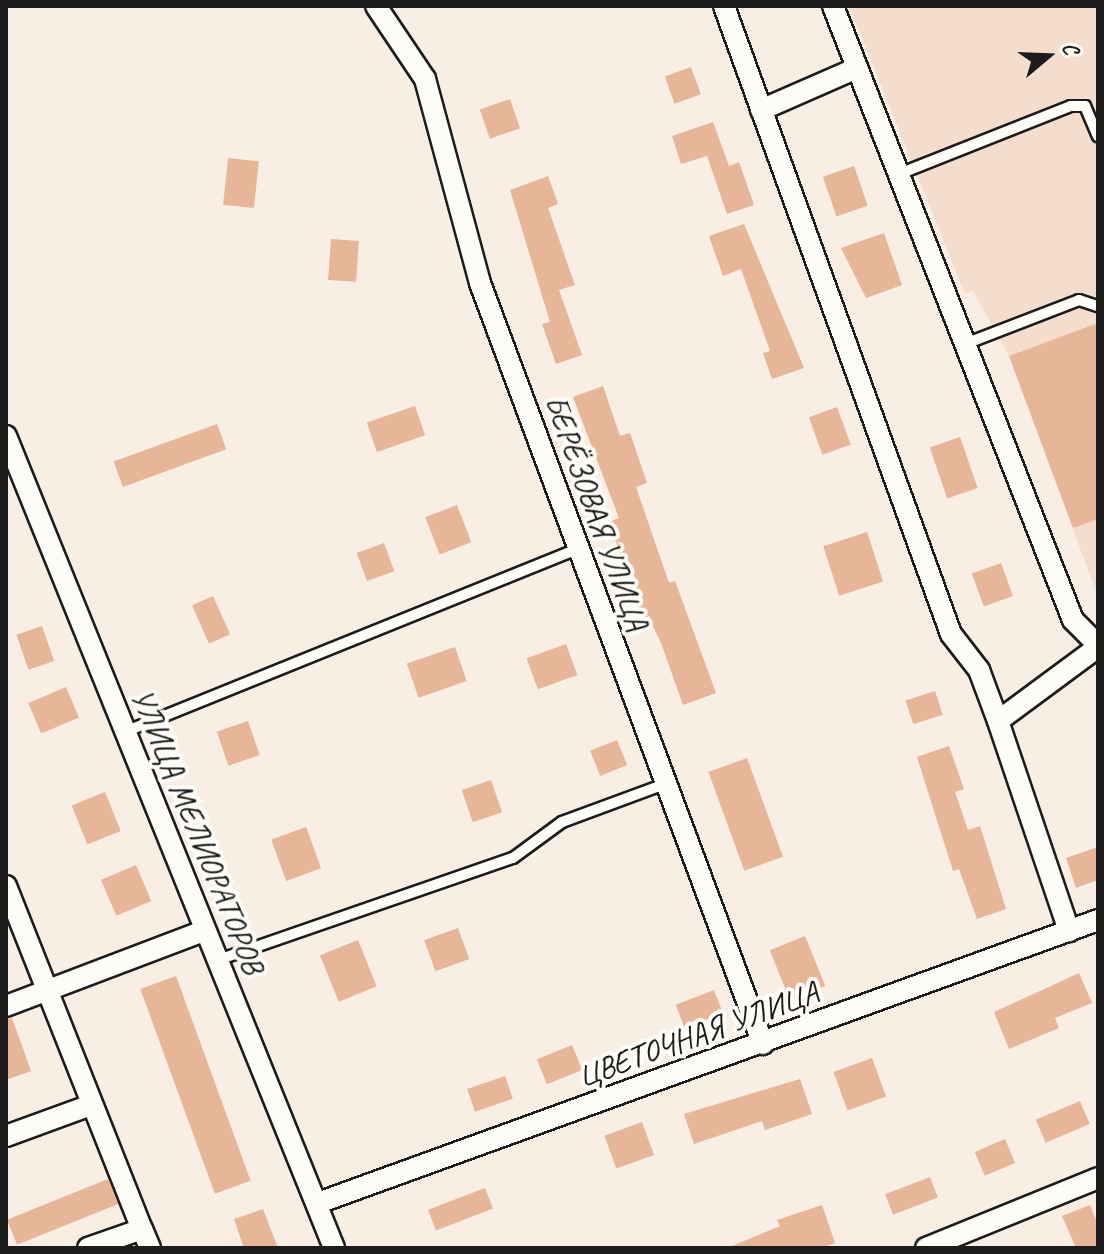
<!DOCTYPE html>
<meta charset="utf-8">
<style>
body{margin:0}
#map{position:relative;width:1104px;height:1254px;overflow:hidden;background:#f9eee4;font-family:Caveat,sans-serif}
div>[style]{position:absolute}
.built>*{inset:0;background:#f4ddcd}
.building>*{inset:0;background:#e7b598;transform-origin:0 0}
.roads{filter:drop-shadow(2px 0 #1c1c1c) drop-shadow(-2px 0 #1c1c1c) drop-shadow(0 2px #1c1c1c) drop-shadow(0 -2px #1c1c1c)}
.service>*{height:10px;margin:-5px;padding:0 5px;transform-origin:5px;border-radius:5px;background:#fdfcf7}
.minor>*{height:20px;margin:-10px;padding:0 10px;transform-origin:10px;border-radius:10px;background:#fdfcf7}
span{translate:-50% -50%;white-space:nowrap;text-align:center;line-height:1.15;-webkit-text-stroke:8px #fdfcf7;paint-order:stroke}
.street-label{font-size:32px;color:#1c1c1c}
.frame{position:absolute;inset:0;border:8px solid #1c1c1c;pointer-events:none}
.north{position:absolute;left:1008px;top:16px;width:80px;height:80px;-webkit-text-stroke:6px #fdfcf7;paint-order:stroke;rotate:71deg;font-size:22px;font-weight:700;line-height:32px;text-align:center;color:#1c1c1c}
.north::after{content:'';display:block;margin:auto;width:28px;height:36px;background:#1c1c1c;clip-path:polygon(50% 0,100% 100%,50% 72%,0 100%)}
</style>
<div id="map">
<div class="built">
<i style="clip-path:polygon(849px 6px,1098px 6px,1098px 597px,1009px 356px,973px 291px,965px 294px)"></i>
</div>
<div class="building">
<i style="left:691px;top:67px;width:29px;height:28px;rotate:70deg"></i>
<i style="left:510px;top:99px;width:31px;height:32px;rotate:71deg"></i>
<i style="clip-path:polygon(713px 122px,729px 166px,739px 162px,754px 205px,727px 214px,707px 156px,681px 164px,672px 136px)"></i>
<i style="left:228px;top:158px;width:31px;height:47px;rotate:6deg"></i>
<i style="left:854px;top:166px;width:42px;height:33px;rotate:71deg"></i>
<i style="clip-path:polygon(548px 176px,558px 204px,548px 208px,575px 285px,559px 290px,582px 355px,556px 364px,542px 324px,550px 322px,510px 190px)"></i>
<i style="clip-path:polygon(744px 224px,804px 368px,772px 379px,763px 353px,770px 351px,741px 269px,723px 276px,709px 236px)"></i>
<i style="clip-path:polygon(884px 233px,902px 285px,866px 298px,841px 248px)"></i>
<i style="left:331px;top:239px;width:28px;height:41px;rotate:4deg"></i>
<i style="clip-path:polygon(1098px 323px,1098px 519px,1073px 528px,1009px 356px)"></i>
<i style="clip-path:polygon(603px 386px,620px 436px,630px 433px,647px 483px,636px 487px,669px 583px,675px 581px,716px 693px,683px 705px,661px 643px,650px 620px,644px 622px,634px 595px,609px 522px,619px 518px,573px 397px)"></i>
<i style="left:415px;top:406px;width:31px;height:51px;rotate:71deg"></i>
<i style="left:837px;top:407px;width:40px;height:30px;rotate:70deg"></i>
<i style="left:217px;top:424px;width:27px;height:110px;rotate:70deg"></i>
<i style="left:960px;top:437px;width:54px;height:32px;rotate:71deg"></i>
<i style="left:457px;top:505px;width:40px;height:34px;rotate:69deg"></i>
<i style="left:867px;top:532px;width:52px;height:46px;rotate:72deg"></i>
<i style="left:384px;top:543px;width:30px;height:29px;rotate:70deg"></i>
<i style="left:1001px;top:563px;width:35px;height:31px;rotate:70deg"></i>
<i style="left:213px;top:596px;width:42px;height:23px;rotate:66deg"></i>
<i style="left:42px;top:626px;width:37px;height:27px;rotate:71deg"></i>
<i style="left:566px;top:644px;width:33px;height:42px;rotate:70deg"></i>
<i style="left:455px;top:647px;width:36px;height:51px;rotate:71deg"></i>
<i style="left:66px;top:687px;width:33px;height:41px;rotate:67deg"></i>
<i style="left:935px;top:691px;width:25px;height:31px;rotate:72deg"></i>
<i style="left:248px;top:721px;width:36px;height:33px;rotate:71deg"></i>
<i style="left:617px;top:740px;width:27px;height:29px;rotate:68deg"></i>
<i style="clip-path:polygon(949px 746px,964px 789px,955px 792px,968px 830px,980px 826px,1006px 909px,977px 919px,959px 869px,953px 871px,917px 757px)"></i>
<i style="left:747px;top:758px;width:105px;height:41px;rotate:70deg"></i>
<i style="left:491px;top:780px;width:34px;height:31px;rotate:71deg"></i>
<i style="left:105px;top:792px;width:42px;height:36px;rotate:68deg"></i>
<i style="left:306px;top:827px;width:44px;height:37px;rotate:70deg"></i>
<i style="clip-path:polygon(1098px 847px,1098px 880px,1076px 888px,1066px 858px)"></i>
<i style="left:136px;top:865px;width:39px;height:38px;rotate:67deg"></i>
<i style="left:458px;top:928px;width:33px;height:36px;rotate:70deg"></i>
<i style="left:805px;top:936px;width:54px;height:38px;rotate:68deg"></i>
<i style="left:358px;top:940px;width:50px;height:41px;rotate:68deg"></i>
<i style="clip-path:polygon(1079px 973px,1092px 1003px,1055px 1018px,1059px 1028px,1009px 1049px,994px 1012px)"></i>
<i style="left:176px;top:976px;width:218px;height:38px;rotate:70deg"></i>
<i style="left:714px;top:990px;width:25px;height:41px;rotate:69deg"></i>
<i style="clip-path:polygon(12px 1018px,31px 1071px,6px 1080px,6px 1019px)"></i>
<i style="left:572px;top:1045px;width:27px;height:38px;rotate:68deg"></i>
<i style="left:872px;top:1058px;width:41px;height:41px;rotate:70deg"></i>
<i style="left:505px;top:1076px;width:24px;height:40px;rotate:71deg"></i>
<i style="clip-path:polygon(800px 1079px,812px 1114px,765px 1130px,762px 1121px,694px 1144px,684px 1114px)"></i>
<i style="left:1080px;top:1101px;width:25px;height:48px;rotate:67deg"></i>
<i style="left:642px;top:1122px;width:35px;height:40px;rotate:70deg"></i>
<i style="left:1005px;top:1139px;width:26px;height:33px;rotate:67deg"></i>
<i style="left:930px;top:1177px;width:22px;height:48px;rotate:69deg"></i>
<i style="left:108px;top:1179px;width:27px;height:109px;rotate:68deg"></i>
<i style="left:485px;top:1188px;width:22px;height:61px;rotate:69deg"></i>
<i style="clip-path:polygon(822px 1205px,835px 1243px,822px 1248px,727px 1248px,780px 1226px,777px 1220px)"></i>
<i style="clip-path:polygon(1090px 1205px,1098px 1225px,1098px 1248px,1076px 1248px,1062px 1216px)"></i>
<i style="clip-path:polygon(263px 1209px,278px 1248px,244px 1248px,234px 1219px)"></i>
</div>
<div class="roads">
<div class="service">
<i style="left:899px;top:174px;width:185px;rotate:-21.6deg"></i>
<i style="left:1071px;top:106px;width:14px"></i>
<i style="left:1085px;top:106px;width:33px;rotate:67deg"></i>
<i style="left:965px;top:344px;width:122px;rotate:-21.1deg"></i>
<i style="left:1079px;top:300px;width:20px;rotate:18deg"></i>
<i style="left:127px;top:731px;width:485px;rotate:-22deg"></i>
<i style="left:215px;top:961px;width:315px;rotate:-19.1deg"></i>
<i style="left:513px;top:858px;width:61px;rotate:-36.3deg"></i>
<i style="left:562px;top:822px;width:110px;rotate:-20.3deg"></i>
</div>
<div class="minor">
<i style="left:376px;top:6px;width:88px;rotate:56.1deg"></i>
<i style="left:425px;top:79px;width:211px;rotate:74.9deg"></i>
<i style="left:480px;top:283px;width:812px;rotate:69.6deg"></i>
<i style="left:724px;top:6px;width:668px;rotate:70.13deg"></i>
<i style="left:951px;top:634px;width:46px;rotate:52.1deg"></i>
<i style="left:979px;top:670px;width:54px;rotate:69.6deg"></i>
<i style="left:998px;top:721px;width:222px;rotate:71.3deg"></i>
<i style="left:833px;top:6px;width:659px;rotate:68.65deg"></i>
<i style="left:1073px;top:620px;width:35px;rotate:45deg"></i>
<i style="left:761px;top:110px;width:105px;rotate:-23.6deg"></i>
<i style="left:6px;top:436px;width:876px;rotate:68deg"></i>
<i style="left:998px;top:721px;width:124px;rotate:-36.5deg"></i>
<i style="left:6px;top:886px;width:369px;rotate:68.4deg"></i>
<i style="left:6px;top:1006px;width:211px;rotate:-20.8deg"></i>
<i style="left:6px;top:1136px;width:90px;rotate:-20deg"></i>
<i style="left:318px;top:1203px;width:830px;rotate:-19.94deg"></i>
<i style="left:88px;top:1248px;width:57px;rotate:-19.4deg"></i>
<i style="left:142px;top:1229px;width:21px;rotate:67deg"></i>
<i style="left:926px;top:1248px;width:186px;rotate:-22.1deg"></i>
</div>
</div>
<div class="street-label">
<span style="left:596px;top:513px;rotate:70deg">БЕРЁЗОВАЯ УЛИЦА</span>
<span style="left:197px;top:831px;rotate:68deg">УЛИЦА МЕЛИОРАТОРОВ</span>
<span style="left:698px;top:1035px;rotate:-20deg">ЦВЕТОЧНАЯ УЛИЦА</span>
</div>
<div class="frame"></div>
<div class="north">С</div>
</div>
